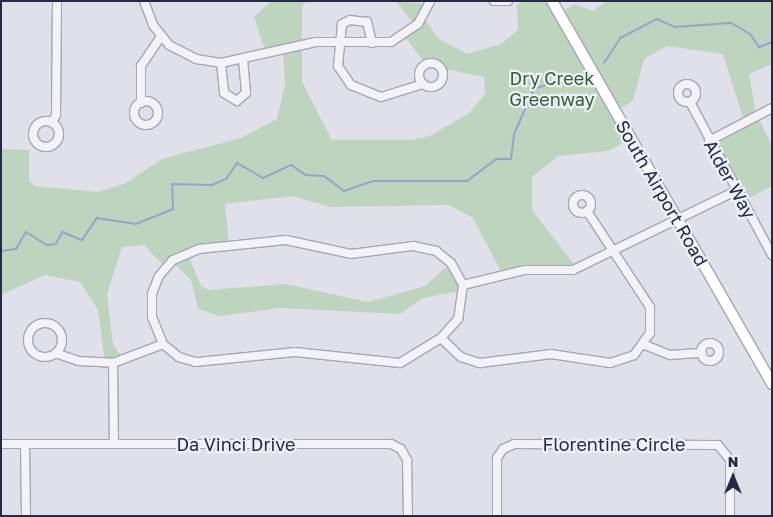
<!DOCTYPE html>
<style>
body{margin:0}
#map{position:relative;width:773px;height:517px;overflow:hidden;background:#dfe0ea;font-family:"Golos Text",sans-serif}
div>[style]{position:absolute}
.green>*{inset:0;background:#bfd4bf}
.stream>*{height:2px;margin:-1px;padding:0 1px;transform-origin:1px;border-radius:1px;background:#96a4cd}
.roads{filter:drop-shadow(1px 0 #a4a6b4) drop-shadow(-1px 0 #a4a6b4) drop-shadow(0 1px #a4a6b4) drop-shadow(0 -1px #a4a6b4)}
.street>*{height:8px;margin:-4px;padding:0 4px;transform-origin:4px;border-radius:4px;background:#f2f2f7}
.street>.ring{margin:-4px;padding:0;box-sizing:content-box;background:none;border:8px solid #f2f2f7;border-radius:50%}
.secondary>*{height:10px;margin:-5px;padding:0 5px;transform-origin:5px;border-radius:5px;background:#fff}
span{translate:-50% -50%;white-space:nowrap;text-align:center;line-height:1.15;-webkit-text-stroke:4.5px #eef0f7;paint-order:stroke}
.park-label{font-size:18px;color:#325f34}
.street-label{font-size:18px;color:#262a42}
.frame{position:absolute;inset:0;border:2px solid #262a42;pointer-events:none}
.north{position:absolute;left:708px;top:452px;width:50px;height:50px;-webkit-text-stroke:4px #eef0f7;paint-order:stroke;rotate:0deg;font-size:14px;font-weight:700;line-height:20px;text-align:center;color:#262a42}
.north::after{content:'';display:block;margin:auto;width:18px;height:22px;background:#262a42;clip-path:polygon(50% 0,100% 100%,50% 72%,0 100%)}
</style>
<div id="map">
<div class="green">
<i style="clip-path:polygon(271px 1px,307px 1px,302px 7px,302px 82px,332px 140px,411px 140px,430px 136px,469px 113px,485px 94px,484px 77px,426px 65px,404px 35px,415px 26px,396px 1px,429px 4px,423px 17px,439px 39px,467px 54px,501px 44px,518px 30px,517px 5px,523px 1px,552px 1px,559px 13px,575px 4px,593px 11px,606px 1px,772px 1px,772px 64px,749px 74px,756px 113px,772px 146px,772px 186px,742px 202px,709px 141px,744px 121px,723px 54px,667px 46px,644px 59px,633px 101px,615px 111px,631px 139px,608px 151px,558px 156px,532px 177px,532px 210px,577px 268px,503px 275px,473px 218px,449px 205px,330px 207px,293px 196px,225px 204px,229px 245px,187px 252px,201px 286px,208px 290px,286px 284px,368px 302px,425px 286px,451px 263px,464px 290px,423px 298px,400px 314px,279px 308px,221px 316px,198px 309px,191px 280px,172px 261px,165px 267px,144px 245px,122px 247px,107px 294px,113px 345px,124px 360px,105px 363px,98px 310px,80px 282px,45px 275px,1px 295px,1px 149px,29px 150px,29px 181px,35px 186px,98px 192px,124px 184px,162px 159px,241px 138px,277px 119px,285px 85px,283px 49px,266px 53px,254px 17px)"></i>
</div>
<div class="stream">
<i style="left:604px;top:63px;width:30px;rotate:-57deg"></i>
<i style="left:620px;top:38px;width:42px;rotate:-27.2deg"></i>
<i style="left:657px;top:19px;width:20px;rotate:24deg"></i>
<i style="left:675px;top:27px;width:56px;rotate:-4.1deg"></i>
<i style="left:731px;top:23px;width:22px;rotate:30deg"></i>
<i style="left:750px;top:34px;width:16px;rotate:55deg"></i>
<i style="left:759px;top:47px;width:14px;rotate:-21deg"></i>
<i style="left:1px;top:251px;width:15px;rotate:-8deg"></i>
<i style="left:16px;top:249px;width:20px;rotate:-60deg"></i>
<i style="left:26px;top:232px;width:25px;rotate:32deg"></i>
<i style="left:47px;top:245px;width:9px;rotate:-6deg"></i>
<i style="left:56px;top:244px;width:13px;rotate:-63deg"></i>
<i style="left:62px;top:232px;width:22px;rotate:22deg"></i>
<i style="left:82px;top:240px;width:27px;rotate:-56deg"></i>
<i style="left:97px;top:218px;width:39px;rotate:9deg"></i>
<i style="left:136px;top:224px;width:40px;rotate:-22deg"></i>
<i style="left:173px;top:209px;width:25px;rotate:-92deg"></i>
<i style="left:172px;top:184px;width:40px;rotate:1.4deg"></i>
<i style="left:212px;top:185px;width:15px;rotate:-23deg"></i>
<i style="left:226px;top:179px;width:19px;rotate:-55deg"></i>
<i style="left:237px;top:163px;width:30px;rotate:30deg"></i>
<i style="left:263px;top:178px;width:31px;rotate:-25deg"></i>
<i style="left:291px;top:165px;width:18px;rotate:34deg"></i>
<i style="left:306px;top:175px;width:18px;rotate:3deg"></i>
<i style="left:324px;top:176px;width:25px;rotate:37deg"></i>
<i style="left:344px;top:191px;width:31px;rotate:-19deg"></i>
<i style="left:373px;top:181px;width:94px"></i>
<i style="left:467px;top:181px;width:36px;rotate:-37deg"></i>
<i style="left:496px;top:159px;width:15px"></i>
<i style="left:511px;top:159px;width:25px;rotate:-83deg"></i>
<i style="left:514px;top:134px;width:49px;rotate:-66deg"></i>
<i style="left:534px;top:89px;width:23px;rotate:-18deg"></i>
<i style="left:556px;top:82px;width:24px;rotate:5deg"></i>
</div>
<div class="roads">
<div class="street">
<i style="left:144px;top:1px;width:26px;rotate:69deg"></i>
<i style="left:153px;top:25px;width:26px;rotate:51deg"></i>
<i style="left:169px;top:45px;width:30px;rotate:27deg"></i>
<i style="left:196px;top:59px;width:25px;rotate:9deg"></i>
<i style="left:221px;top:63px;width:97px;rotate:-12.5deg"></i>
<i style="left:316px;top:42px;width:75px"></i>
<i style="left:391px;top:42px;width:32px;rotate:-34deg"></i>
<i style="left:418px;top:24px;width:26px;rotate:-62deg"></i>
<i style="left:494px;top:1px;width:14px"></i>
<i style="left:372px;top:43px;width:22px;rotate:-103deg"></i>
<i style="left:367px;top:22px;width:17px;rotate:-173deg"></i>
<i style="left:350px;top:20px;width:9px;rotate:153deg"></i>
<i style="left:342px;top:24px;width:42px;rotate:95.4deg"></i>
<i style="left:338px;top:66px;width:23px;rotate:56deg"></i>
<i style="left:351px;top:85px;width:32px;rotate:22deg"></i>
<i style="left:381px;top:97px;width:44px;rotate:-17.2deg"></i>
<i style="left:221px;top:63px;width:30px;rotate:84deg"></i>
<i style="left:224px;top:93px;width:15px;rotate:32deg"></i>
<i style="left:237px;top:101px;width:12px;rotate:-42deg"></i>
<i style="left:246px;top:93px;width:33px;rotate:-95deg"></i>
<i class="ring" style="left:419px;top:63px;width:16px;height:16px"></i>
<i class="ring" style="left:678px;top:84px;width:10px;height:10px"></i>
<i class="ring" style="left:134px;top:101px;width:16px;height:16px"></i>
<i style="left:690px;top:102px;width:174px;rotate:61.8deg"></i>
<i style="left:141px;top:103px;width:37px;rotate:-90deg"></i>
<i style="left:141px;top:66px;width:36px;rotate:-56deg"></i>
<i class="ring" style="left:33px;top:121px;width:18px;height:18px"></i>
<i style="left:52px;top:122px;width:8px;rotate:-60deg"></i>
<i style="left:56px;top:115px;width:114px;rotate:-89.5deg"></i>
<i style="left:709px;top:141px;width:71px;rotate:-27.6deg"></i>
<i class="ring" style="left:573px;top:195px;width:10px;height:10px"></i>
<i style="left:286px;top:240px;width:66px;rotate:12.2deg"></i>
<i style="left:351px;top:254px;width:63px;rotate:-7.4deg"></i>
<i style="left:413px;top:246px;width:24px;rotate:12deg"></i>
<i style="left:436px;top:251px;width:19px;rotate:39deg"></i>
<i style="left:451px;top:263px;width:25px;rotate:61deg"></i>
<i style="left:463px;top:285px;width:34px;rotate:98deg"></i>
<i style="left:458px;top:319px;width:25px;rotate:132deg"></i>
<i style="left:441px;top:338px;width:48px;rotate:148.6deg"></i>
<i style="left:400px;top:363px;width:106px;rotate:-174deg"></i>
<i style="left:295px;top:352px;width:100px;rotate:174.2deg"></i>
<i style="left:196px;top:362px;width:18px;rotate:-164deg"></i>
<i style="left:179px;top:357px;width:21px;rotate:-141deg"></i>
<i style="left:163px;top:344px;width:29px;rotate:-112deg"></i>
<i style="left:152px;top:317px;width:23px;rotate:-90deg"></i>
<i style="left:152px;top:294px;width:19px;rotate:-69deg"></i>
<i style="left:159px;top:276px;width:21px;rotate:-49deg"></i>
<i style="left:173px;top:260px;width:28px;rotate:-23deg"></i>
<i style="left:199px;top:249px;width:87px;rotate:-5.9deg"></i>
<i style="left:463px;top:285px;width:64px;rotate:-13.6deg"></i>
<i style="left:525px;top:270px;width:48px"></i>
<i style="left:573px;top:270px;width:181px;rotate:-25.9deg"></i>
<i class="ring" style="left:28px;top:323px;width:26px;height:26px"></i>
<i style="left:441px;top:338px;width:28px;rotate:44deg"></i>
<i style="left:461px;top:357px;width:20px;rotate:18deg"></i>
<i style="left:480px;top:363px;width:72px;rotate:-7.2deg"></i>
<i style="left:551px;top:354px;width:60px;rotate:8.7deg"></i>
<i style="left:610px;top:363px;width:25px;rotate:-18deg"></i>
<i style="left:634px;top:355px;width:27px;rotate:-54deg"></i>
<i style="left:650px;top:333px;width:26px;rotate:-90deg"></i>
<i style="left:650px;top:307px;width:115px;rotate:-123.3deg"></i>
<i class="ring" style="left:701px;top:343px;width:10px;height:10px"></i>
<i style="left:645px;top:345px;width:27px;rotate:22deg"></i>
<i style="left:670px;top:355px;width:32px;rotate:-4deg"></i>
<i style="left:58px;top:354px;width:21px;rotate:19deg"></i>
<i style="left:78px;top:361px;width:35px;rotate:3deg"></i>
<i style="left:113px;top:363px;width:53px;rotate:-20.8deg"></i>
<i style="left:113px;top:363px;width:81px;rotate:89.3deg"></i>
<i style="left:1px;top:444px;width:390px"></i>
<i style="left:391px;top:444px;width:11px;rotate:27deg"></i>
<i style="left:401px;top:449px;width:13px;rotate:61deg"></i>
<i style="left:407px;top:460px;width:56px;rotate:89deg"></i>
<i style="left:25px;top:444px;width:72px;rotate:89.2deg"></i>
<i style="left:497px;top:516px;width:58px;rotate:-90deg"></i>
<i style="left:497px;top:458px;width:11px;rotate:-56deg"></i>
<i style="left:503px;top:449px;width:12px;rotate:-24deg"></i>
<i style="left:514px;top:444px;width:204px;rotate:0.3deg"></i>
<i style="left:718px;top:445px;width:19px;rotate:51deg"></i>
<i style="left:730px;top:460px;width:56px;rotate:90deg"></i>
</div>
<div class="secondary">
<i style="left:552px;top:1px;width:442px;rotate:60.1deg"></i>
</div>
</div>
<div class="park-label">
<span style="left:552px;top:89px">Dry Creek<br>Greenway</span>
</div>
<div class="street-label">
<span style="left:730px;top:179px;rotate:61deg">Alder Way</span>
<span style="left:662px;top:193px;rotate:60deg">South Airport Road</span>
<span style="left:236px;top:444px">Da Vinci Drive</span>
<span style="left:614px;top:444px">Florentine Circle</span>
</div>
<div class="frame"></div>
<div class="north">N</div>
</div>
